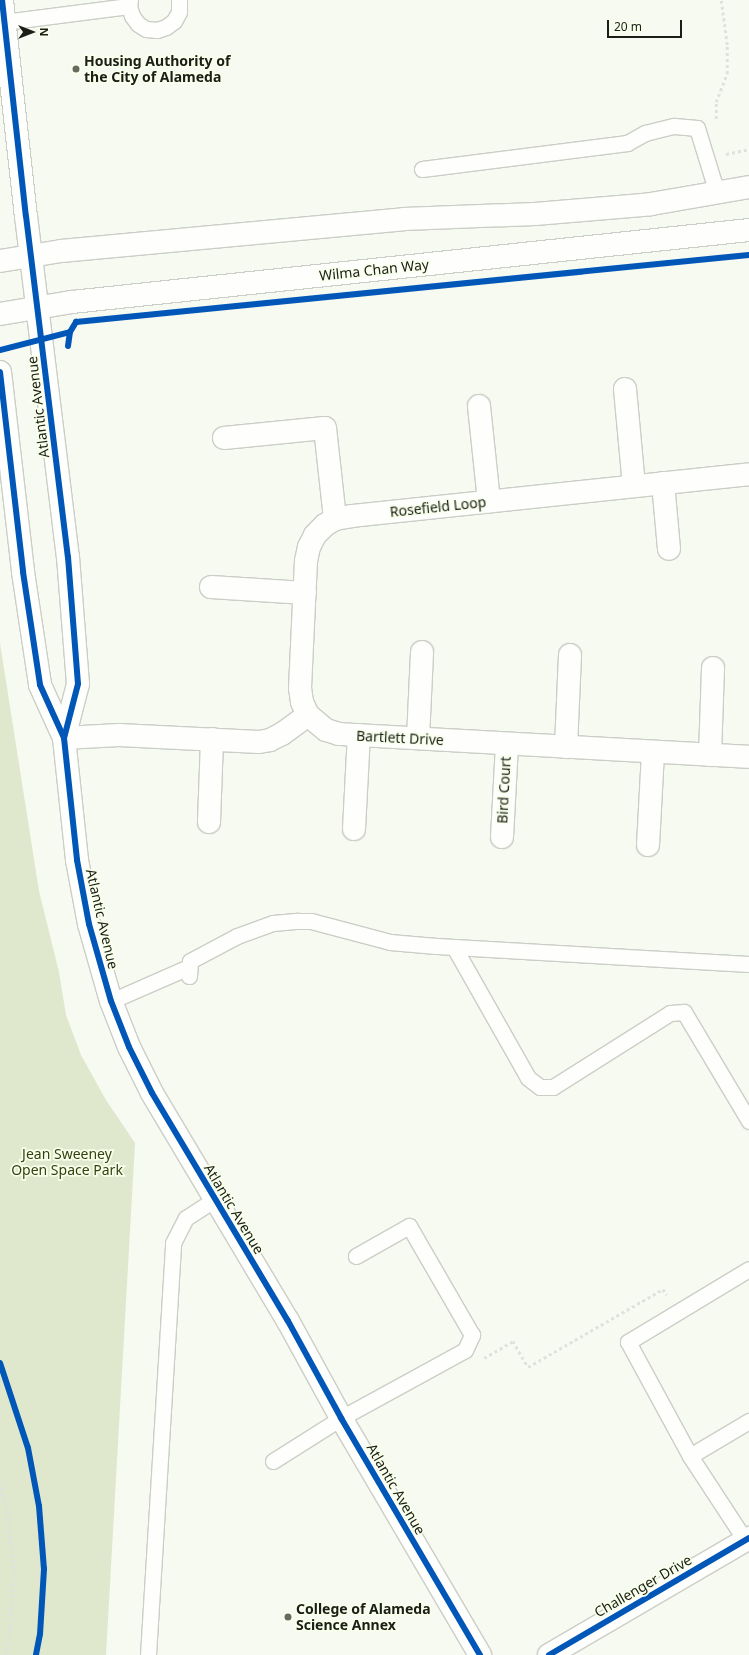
<!DOCTYPE html>
<style>
body{margin:0}
#map{position:relative;width:749px;height:1655px;overflow:hidden;background:#f7faf0;font-family:"Noto Sans",sans-serif}
div>[style]{position:absolute}
.green>*{inset:0;background:#dfe8cc}
.path>*{height:2.5px;margin-top:-1.25px;transform-origin:0;background:repeating-linear-gradient(90deg,#e0e1de 0 3px,transparent 0 6px)}
.roads{filter:drop-shadow(1px 0 #cbcec6) drop-shadow(-1px 0 #cbcec6) drop-shadow(0 1px #cbcec6) drop-shadow(0 -1px #cbcec6)}
.lane>*{height:15px;margin:-7.5px;padding:0 7.5px;transform-origin:7.5px;border-radius:7.5px;background:#fefefd}
.street>*{height:22px;margin:-11px;padding:0 11px;transform-origin:11px;border-radius:11px;background:#fefefd}
.secondary>*{height:22px;margin:-11px;padding:0 11px;transform-origin:11px;border-radius:11px;background:#fefefd}
.cycleway>*{height:6px;margin:-3px;padding:0 3px;transform-origin:3px;border-radius:3px;background:#0057b8}
.dots>*{width:11px;height:11px;translate:-50% -50%;box-sizing:border-box;border:2px solid #f8ffeb;border-radius:50%}
span{translate:-50% -50%;white-space:nowrap;text-align:center;line-height:1.15;-webkit-text-stroke:3.5px #f8ffeb;paint-order:stroke}
.poi-label{font-size:14px;color:#1b1d16;font-weight:700}
.left{translate:0 -50%;text-align:left}
.street-label{font-size:14px;color:#1b1d16}
.park-label{font-size:14px;color:#34410d}
.north{position:absolute;left:12px;top:12px;width:40px;height:40px;-webkit-text-stroke:3px #f8ffeb;paint-order:stroke;rotate:90deg;font-size:11px;font-weight:700;line-height:16px;text-align:center;color:#1b1d16}
.north::after{content:'';display:block;margin:auto;width:14px;height:18px;background:#1b1d16;clip-path:polygon(50% 0,100% 100%,50% 72%,0 100%)}
.scale{position:absolute;left:607px;top:20px;width:75px;height:18px;box-sizing:border-box;border:2px solid #1b1d16;border-top:0;padding-left:5px;font-size:12px;line-height:14px;white-space:nowrap;color:#1b1d16;-webkit-text-stroke:3px #f8ffeb;paint-order:stroke}
</style>
<div id="map">
<div class="green">
<i style="clip-path:polygon(0 643px,39px 891px,59px 972px,66px 1015px,81px 1055px,106px 1100px,135px 1143px,106px 1655px,0 1655px)"></i>
</div>
<div class="path">
<i style="left:716px;top:119px;width:17px;rotate:-90deg"></i>
<i style="left:716px;top:102px;width:30px;rotate:-69deg"></i>
<i style="left:727px;top:74px;width:29px;rotate:-90deg"></i>
<i style="left:727px;top:45px;width:45px;rotate:-97.6deg"></i>
<i style="left:726px;top:154px;width:24px;rotate:-12deg"></i>
<i style="left:484px;top:1358px;width:34px;rotate:-30deg"></i>
<i style="left:513px;top:1341px;width:30px;rotate:60deg"></i>
<i style="left:528px;top:1367px;width:156px;rotate:-30deg"></i>
<i style="left:663px;top:1289px;width:7px;rotate:56deg"></i>
<i style="left:0;top:1482px;width:31px;rotate:75deg"></i>
<i style="left:8px;top:1512px;width:59px;rotate:84.2deg"></i>
<i style="left:14px;top:1571px;width:59px;rotate:93.9deg"></i>
<i style="left:10px;top:1630px;width:25px;rotate:99deg"></i>
</div>
<div class="roads">
<div class="lane">
<i style="left:130px;top:0;width:6px;rotate:99deg"></i>
<i style="left:129px;top:6px;width:10px;rotate:73deg"></i>
<i style="left:132px;top:16px;width:10px;rotate:53deg"></i>
<i style="left:138px;top:24px;width:9px;rotate:32deg"></i>
<i style="left:146px;top:29px;width:11px;rotate:5deg"></i>
<i style="left:157px;top:30px;width:9px;rotate:-18deg"></i>
<i style="left:166px;top:27px;width:10px;rotate:-37deg"></i>
<i style="left:174px;top:21px;width:10px;rotate:-61deg"></i>
<i style="left:179px;top:12px;width:12px;rotate:-90deg"></i>
<i style="left:4px;top:22px;width:126px;rotate:-7.3deg"></i>
<i style="left:422px;top:169px;width:207px;rotate:-7.2deg"></i>
<i style="left:627px;top:143px;width:21px;rotate:-29deg"></i>
<i style="left:645px;top:133px;width:30px;rotate:-14deg"></i>
<i style="left:674px;top:126px;width:23px;rotate:5deg"></i>
<i style="left:697px;top:128px;width:68px;rotate:72.9deg"></i>
<i style="left:454px;top:947px;width:150px;rotate:60.5deg"></i>
<i style="left:528px;top:1078px;width:15px;rotate:37deg"></i>
<i style="left:540px;top:1087px;width:13px"></i>
<i style="left:553px;top:1087px;width:138px;rotate:-32.3deg"></i>
<i style="left:670px;top:1013px;width:14px;rotate:-4deg"></i>
<i style="left:684px;top:1012px;width:127px;rotate:59.2deg"></i>
<i style="left:189px;top:976px;width:15px;rotate:-86deg"></i>
<i style="left:190px;top:961px;width:53px;rotate:-28deg"></i>
<i style="left:237px;top:936px;width:38px;rotate:-20deg"></i>
<i style="left:273px;top:923px;width:25px;rotate:-5deg"></i>
<i style="left:298px;top:921px;width:13px"></i>
<i style="left:311px;top:921px;width:82px;rotate:14.9deg"></i>
<i style="left:390px;top:942px;width:46px;rotate:5deg"></i>
<i style="left:436px;top:946px;width:314px;rotate:3.3deg"></i>
<i style="left:111px;top:1001px;width:85px;rotate:-23.6deg"></i>
<i style="left:690px;top:1456px;width:130px;rotate:-118.5deg"></i>
<i style="left:628px;top:1342px;width:141px;rotate:-31.1deg"></i>
<i style="left:273px;top:1461px;width:80px;rotate:-32.3deg"></i>
<i style="left:341px;top:1418px;width:141px;rotate:-28.7deg"></i>
<i style="left:465px;top:1350px;width:17px;rotate:-65deg"></i>
<i style="left:472px;top:1335px;width:126px;rotate:-120deg"></i>
<i style="left:409px;top:1226px;width:61px;rotate:150.5deg"></i>
<i style="left:745px;top:1540px;width:100px;rotate:-123.2deg"></i>
<i style="left:690px;top:1456px;width:69px;rotate:-30.7deg"></i>
<i style="left:148px;top:1655px;width:413px;rotate:-86.5deg"></i>
<i style="left:173px;top:1243px;width:28px;rotate:-63deg"></i>
<i style="left:186px;top:1218px;width:33px;rotate:-33deg"></i>
</div>
<div class="street">
<i style="left:625px;top:389px;width:97px;rotate:84.7deg"></i>
<i style="left:479px;top:406px;width:96px;rotate:84deg"></i>
<i style="left:224px;top:438px;width:101px;rotate:-5.7deg"></i>
<i style="left:325px;top:428px;width:92px;rotate:83.7deg"></i>
<i style="left:663px;top:483px;width:66px;rotate:84.8deg"></i>
<i style="left:211px;top:587px;width:94px;rotate:3.7deg"></i>
<i style="left:308px;top:715px;width:14px;rotate:-115deg"></i>
<i style="left:302px;top:702px;width:14px;rotate:-98deg"></i>
<i style="left:300px;top:688px;width:127px;rotate:-87.3deg"></i>
<i style="left:306px;top:561px;width:14px;rotate:-78deg"></i>
<i style="left:309px;top:547px;width:13px;rotate:-63deg"></i>
<i style="left:315px;top:535px;width:14px;rotate:-45deg"></i>
<i style="left:325px;top:525px;width:12px;rotate:-31deg"></i>
<i style="left:335px;top:519px;width:17px;rotate:-10deg"></i>
<i style="left:352px;top:516px;width:399px;rotate:-6deg"></i>
<i style="left:64px;top:738px;width:55px;rotate:-3.1deg"></i>
<i style="left:119px;top:735px;width:140px;rotate:2.9deg"></i>
<i style="left:259px;top:742px;width:11px;rotate:-10deg"></i>
<i style="left:270px;top:740px;width:13px;rotate:-27deg"></i>
<i style="left:282px;top:734px;width:32px;rotate:-36deg"></i>
<i style="left:308px;top:715px;width:23px;rotate:40deg"></i>
<i style="left:326px;top:730px;width:14px;rotate:17deg"></i>
<i style="left:339px;top:734px;width:411px;rotate:3.2deg"></i>
<i style="left:418px;top:738px;width:86px;rotate:-87.3deg"></i>
<i style="left:566px;top:747px;width:92px;rotate:-87.5deg"></i>
<i style="left:710px;top:755px;width:87px;rotate:-88deg"></i>
<i style="left:209px;top:822px;width:83px;rotate:-87.9deg"></i>
<i style="left:354px;top:829px;width:94px;rotate:-87deg"></i>
<i style="left:502px;top:837px;width:93px;rotate:-86.9deg"></i>
<i style="left:648px;top:845px;width:93px;rotate:-86.9deg"></i>
<i style="left:549px;top:1655px;width:232px;rotate:-30.3deg"></i>
</div>
<div class="secondary">
<i style="left:2px;top:0;width:217px;rotate:83.7deg"></i>
<i style="left:26px;top:216px;width:344px;rotate:83deg"></i>
<i style="left:68px;top:557px;width:127px;rotate:85.5deg"></i>
<i style="left:78px;top:684px;width:56px;rotate:104.5deg"></i>
<i style="left:0;top:261px;width:62px;rotate:-9.3deg"></i>
<i style="left:61px;top:251px;width:344px;rotate:-5.3deg"></i>
<i style="left:404px;top:219px;width:131px;rotate:-2.2deg"></i>
<i style="left:535px;top:214px;width:84px;rotate:-4.8deg"></i>
<i style="left:619px;top:207px;width:32px;rotate:-5deg"></i>
<i style="left:651px;top:204px;width:99px;rotate:-9.8deg"></i>
<i style="left:0;top:314px;width:73px;rotate:-9.5deg"></i>
<i style="left:72px;top:302px;width:681px;rotate:-6.07deg"></i>
<i style="left:0;top:372px;width:201px;rotate:83.4deg"></i>
<i style="left:23px;top:572px;width:114px;rotate:81.4deg"></i>
<i style="left:40px;top:685px;width:58px;rotate:65.6deg"></i>
<i style="left:64px;top:738px;width:123px;rotate:83.9deg"></i>
<i style="left:77px;top:860px;width:65px;rotate:79.4deg"></i>
<i style="left:89px;top:924px;width:80px;rotate:74.1deg"></i>
<i style="left:111px;top:1001px;width:49px;rotate:68.6deg"></i>
<i style="left:129px;top:1047px;width:51px;rotate:63.4deg"></i>
<i style="left:152px;top:1093px;width:265px;rotate:59.2deg"></i>
<i style="left:288px;top:1321px;width:111px;rotate:61.3deg"></i>
<i style="left:341px;top:1418px;width:275px;rotate:59.6deg"></i>
</div>
</div>
<div class="cycleway">
<i style="left:2px;top:0;width:217px;rotate:83.7deg"></i>
<i style="left:26px;top:216px;width:344px;rotate:83deg"></i>
<i style="left:68px;top:557px;width:127px;rotate:85.5deg"></i>
<i style="left:78px;top:684px;width:56px;rotate:104.5deg"></i>
<i style="left:68px;top:346px;width:14px;rotate:-82deg"></i>
<i style="left:70px;top:332px;width:12px;rotate:-59deg"></i>
<i style="left:76px;top:322px;width:676px;rotate:-5.69deg"></i>
<i style="left:0;top:350px;width:72px;rotate:-14.4deg"></i>
<i style="left:0;top:372px;width:201px;rotate:83.4deg"></i>
<i style="left:23px;top:572px;width:114px;rotate:81.4deg"></i>
<i style="left:40px;top:685px;width:58px;rotate:65.6deg"></i>
<i style="left:64px;top:738px;width:123px;rotate:83.9deg"></i>
<i style="left:77px;top:860px;width:65px;rotate:79.4deg"></i>
<i style="left:89px;top:924px;width:80px;rotate:74.1deg"></i>
<i style="left:111px;top:1001px;width:49px;rotate:68.6deg"></i>
<i style="left:129px;top:1047px;width:51px;rotate:63.4deg"></i>
<i style="left:152px;top:1093px;width:265px;rotate:59.2deg"></i>
<i style="left:288px;top:1321px;width:111px;rotate:61.3deg"></i>
<i style="left:341px;top:1418px;width:275px;rotate:59.6deg"></i>
<i style="left:0;top:1363px;width:89px;rotate:71.8deg"></i>
<i style="left:28px;top:1448px;width:59px;rotate:79.3deg"></i>
<i style="left:39px;top:1506px;width:63px;rotate:85.5deg"></i>
<i style="left:44px;top:1569px;width:65px;rotate:93.5deg"></i>
<i style="left:40px;top:1634px;width:21px;rotate:101deg"></i>
<i style="left:549px;top:1655px;width:232px;rotate:-30.3deg"></i>
</div>
<div class="dots">
<i style="left:76px;top:69px;background:#686a62"></i>
<i style="left:288px;top:1617px;background:#686a62"></i>
</div>
<div class="poi-label">
<span class="left" style="left:84px;top:69px">Housing Authority of<br>the City of Alameda</span>
<span class="left" style="left:296px;top:1617px">College of Alameda<br>Science Annex</span>
</div>
<div class="street-label">
<span style="left:374px;top:270px;rotate:-6deg">Wilma Chan Way</span>
<span style="left:38px;top:407px;rotate:-97deg">Atlantic Avenue</span>
<span style="left:438px;top:507px;rotate:-6deg">Rosefield Loop</span>
<span style="left:400px;top:738px;rotate:3deg">Bartlett Drive</span>
<span style="left:504px;top:790px;rotate:-87deg">Bird Court</span>
<span style="left:102px;top:919px;rotate:77deg">Atlantic Avenue</span>
<span style="left:234px;top:1209px;rotate:59deg">Atlantic Avenue</span>
<span style="left:396px;top:1489px;rotate:60deg">Atlantic Avenue</span>
<span style="left:643px;top:1586px;rotate:-30deg">Challenger Drive</span>
</div>
<div class="park-label">
<span style="left:67px;top:1162px">Jean Sweeney<br>Open Space Park</span>
</div>
<div class="north">N</div>
<div class="scale">20 m</div>
</div>
